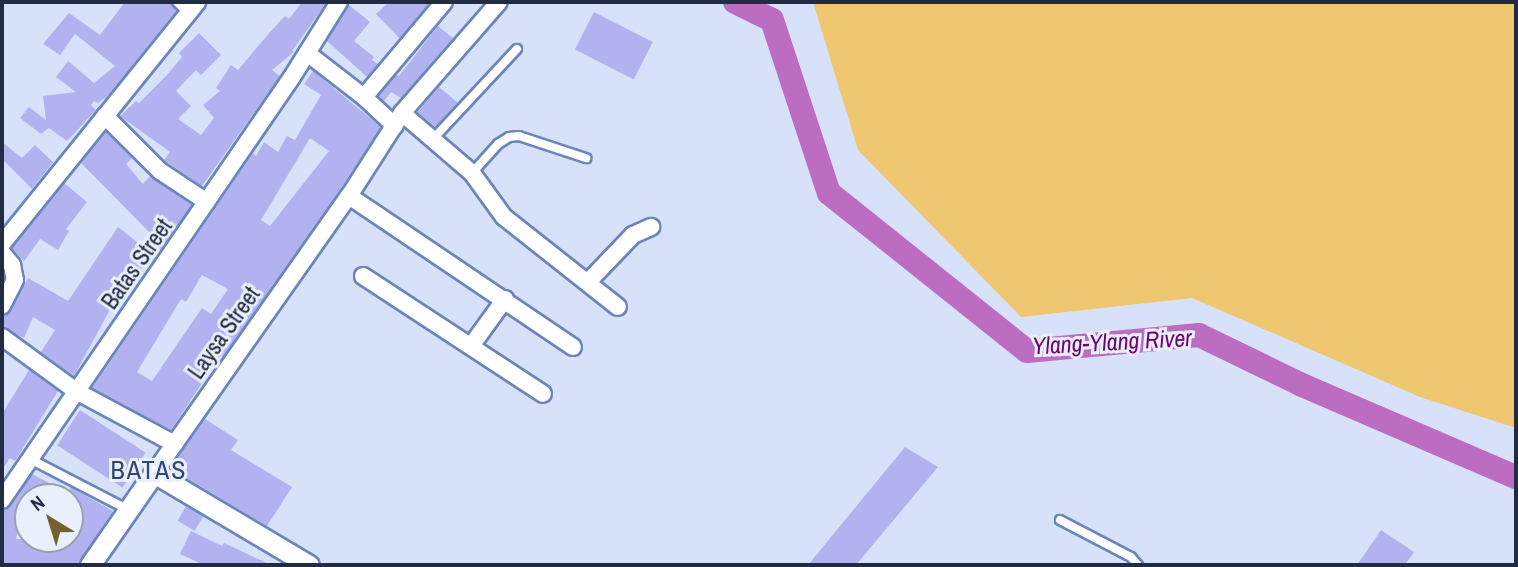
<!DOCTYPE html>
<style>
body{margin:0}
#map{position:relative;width:1518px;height:567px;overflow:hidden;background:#d7e2fa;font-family:"Archivo Narrow",sans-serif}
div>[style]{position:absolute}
.green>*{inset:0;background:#efc771}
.river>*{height:24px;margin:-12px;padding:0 12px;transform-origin:12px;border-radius:12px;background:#bc6dc2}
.building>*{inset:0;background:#b2b2f1;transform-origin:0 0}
.roads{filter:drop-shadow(2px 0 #6c85bb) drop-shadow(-2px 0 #6c85bb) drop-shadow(0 2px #6c85bb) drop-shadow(0 -2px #6c85bb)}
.service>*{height:8px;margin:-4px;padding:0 4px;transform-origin:4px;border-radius:4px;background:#fff}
.minor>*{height:16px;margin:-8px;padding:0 8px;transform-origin:8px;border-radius:8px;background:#fff}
.tertiary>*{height:19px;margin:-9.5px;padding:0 9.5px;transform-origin:9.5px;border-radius:9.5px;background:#fff}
span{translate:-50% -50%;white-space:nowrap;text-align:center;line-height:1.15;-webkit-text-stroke:6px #e9effb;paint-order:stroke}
.street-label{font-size:23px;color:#212c42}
.water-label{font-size:24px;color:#6e0276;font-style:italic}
.quarter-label{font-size:26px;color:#314677;letter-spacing:2px}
.frame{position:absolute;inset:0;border:4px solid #212c42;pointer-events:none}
.north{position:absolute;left:14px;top:483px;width:70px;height:70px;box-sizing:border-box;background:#e9effb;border:2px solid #99a1b1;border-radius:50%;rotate:322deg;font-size:19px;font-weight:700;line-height:28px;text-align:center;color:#212c42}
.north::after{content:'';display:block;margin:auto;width:24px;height:32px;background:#776030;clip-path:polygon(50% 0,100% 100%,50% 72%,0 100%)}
</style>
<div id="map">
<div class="green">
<i style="clip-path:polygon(813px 2px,1516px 2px,1516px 428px,1420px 397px,1192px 298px,1021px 317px,858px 150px)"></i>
</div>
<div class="river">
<i style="left:735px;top:2px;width:41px;rotate:25.9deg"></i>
<i style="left:772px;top:20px;width:182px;rotate:71.8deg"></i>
<i style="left:829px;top:193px;width:253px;rotate:38.6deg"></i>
<i style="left:1027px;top:351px;width:173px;rotate:-5.3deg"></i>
<i style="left:1199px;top:335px;width:114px;rotate:25.9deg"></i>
<i style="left:1302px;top:385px;width:233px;rotate:23.3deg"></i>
</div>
<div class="building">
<i style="clip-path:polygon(125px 2px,171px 2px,176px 11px,109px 95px,98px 103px,94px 101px,91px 105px,96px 110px,67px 141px,49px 128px,41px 134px,20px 118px,29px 107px,46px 120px,43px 96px,76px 92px,56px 77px,68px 61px,94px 83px,115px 66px,75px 34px,60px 55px,43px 44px,69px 13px,100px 35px)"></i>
<i style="clip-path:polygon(302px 2px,327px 2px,292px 51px,294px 52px,272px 70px,280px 76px,202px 186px,164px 160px,170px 152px,120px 116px,136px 101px,139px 103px,166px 76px,182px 57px,179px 53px,199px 33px,221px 55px,201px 75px,196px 70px,176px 91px,191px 106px,178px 119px,201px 135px,214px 118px,203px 105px,220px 91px,216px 88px,231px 65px,238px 70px,270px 32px,285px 16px,289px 19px)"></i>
<i style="clip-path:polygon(389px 2px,430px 2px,400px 39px,376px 14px)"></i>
<i style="clip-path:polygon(349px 5px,370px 22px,354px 41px,374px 57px,372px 60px,378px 64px,367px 77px,327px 41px)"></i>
<i style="left:594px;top:12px;width:66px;height:42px;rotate:27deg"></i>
<i style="clip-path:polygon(438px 26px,453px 38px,401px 98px,391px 92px,384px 101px,378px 96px,396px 75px,399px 76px)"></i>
<i style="clip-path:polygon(evenodd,313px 71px,381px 127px,340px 190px,223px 357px,220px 356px,171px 430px,92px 388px,253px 153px,256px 156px,264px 142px,278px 152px,287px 136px,295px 140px,321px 95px,304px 84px,313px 71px,310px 138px,329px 151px,270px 226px,261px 220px,310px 138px,313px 71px,202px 275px,228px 289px,211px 314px,202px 308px,152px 381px,137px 372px,181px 299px,186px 302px,202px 275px)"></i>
<i style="left:439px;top:87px;width:25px;height:33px;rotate:40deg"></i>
<i style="clip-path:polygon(106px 132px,132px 158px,126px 164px,143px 184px,150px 176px,192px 205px,160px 251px,149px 245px,155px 238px,81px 163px)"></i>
<i style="clip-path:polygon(2px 142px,22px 158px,35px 145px,53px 162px,32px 189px,2px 159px)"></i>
<i style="clip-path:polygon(64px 183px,87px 202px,66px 229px,69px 231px,58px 250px,40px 239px,24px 261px,12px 248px)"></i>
<i style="clip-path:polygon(118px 227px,152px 254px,137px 275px,133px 273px,114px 302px,74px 376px,41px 352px,55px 330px,33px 317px,24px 338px,2px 327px,2px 318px,11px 311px,28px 278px,68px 301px)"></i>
<i style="clip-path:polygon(29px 370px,58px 391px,15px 461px,10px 458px,2px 470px,2px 414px)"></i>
<i style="left:80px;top:410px;width:78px;height:42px;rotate:33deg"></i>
<i style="clip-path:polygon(205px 419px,238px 440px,231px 450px,292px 487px,267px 526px,170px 468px)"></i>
<i style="clip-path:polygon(905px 447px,938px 467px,856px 565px,808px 565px)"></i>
<i style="clip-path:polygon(evenodd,32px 474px,70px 494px,70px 487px,113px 511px,78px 565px,2px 565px,2px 510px,11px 506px,32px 474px,28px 497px,70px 497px,70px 539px,16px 539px,28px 497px)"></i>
<i style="left:186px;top:506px;width:20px;height:17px;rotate:30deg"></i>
<i style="clip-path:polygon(1381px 530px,1414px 552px,1405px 565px,1357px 565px)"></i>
<i style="clip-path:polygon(191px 531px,222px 546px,224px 543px,271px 565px,204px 565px,180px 554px)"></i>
</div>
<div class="roads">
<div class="service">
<i style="left:177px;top:2px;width:16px;rotate:45deg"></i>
<i style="left:433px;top:139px;width:123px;rotate:-47deg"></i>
<i style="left:472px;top:173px;width:39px;rotate:-48deg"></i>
<i style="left:498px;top:144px;width:13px;rotate:-32deg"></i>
<i style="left:509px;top:137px;width:10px;rotate:-6deg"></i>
<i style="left:519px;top:136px;width:71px;rotate:18.2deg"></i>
<i style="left:30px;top:459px;width:109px;rotate:27.3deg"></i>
<i style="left:1060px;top:520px;width:80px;rotate:27.5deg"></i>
<i style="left:1131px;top:557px;width:11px;rotate:49deg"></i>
</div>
<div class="minor">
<i style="left:307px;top:53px;width:72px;rotate:37.7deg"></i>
<i style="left:364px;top:97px;width:42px;rotate:43.1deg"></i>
<i style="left:364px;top:97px;width:124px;rotate:-49.9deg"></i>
<i style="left:402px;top:113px;width:92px;rotate:40.6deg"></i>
<i style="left:472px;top:173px;width:54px;rotate:54deg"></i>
<i style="left:504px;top:217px;width:145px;rotate:38.3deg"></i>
<i style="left:105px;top:116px;width:78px;rotate:45deg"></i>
<i style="left:160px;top:171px;width:56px;rotate:33.4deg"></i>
<i style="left:349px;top:196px;width:270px;rotate:34deg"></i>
<i style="left:2px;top:244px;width:311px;rotate:-51.1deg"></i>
<i style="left:2px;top:253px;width:16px;rotate:50deg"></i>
<i style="left:12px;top:265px;width:15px;rotate:79deg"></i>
<i style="left:15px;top:280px;width:29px;rotate:117deg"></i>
<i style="left:363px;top:276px;width:215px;rotate:33.2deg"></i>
<i style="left:588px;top:282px;width:65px;rotate:-46.2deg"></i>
<i style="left:633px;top:235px;width:20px;rotate:-24deg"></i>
<i style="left:2px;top:337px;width:92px;rotate:36.1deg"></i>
<i style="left:76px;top:391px;width:112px;rotate:28.2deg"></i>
<i style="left:471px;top:346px;width:58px;rotate:-54.1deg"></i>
<i style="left:154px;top:473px;width:339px;rotate:-54.9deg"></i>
<i style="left:349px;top:196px;width:98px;rotate:-57.4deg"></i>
<i style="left:402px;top:113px;width:147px;rotate:-48.9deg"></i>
<i style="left:2px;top:500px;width:513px;rotate:-55.57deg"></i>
<i style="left:292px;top:77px;width:89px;rotate:-57.9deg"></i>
</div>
<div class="tertiary">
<i style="left:90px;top:565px;width:112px;rotate:-55.2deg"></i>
<i style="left:154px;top:473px;width:180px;rotate:30.7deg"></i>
</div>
</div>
<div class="street-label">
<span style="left:137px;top:264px;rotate:-55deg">Batas Street</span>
<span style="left:224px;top:333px;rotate:-55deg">Laysa Street</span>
</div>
<div class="water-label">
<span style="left:1112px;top:342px;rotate:-3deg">Ylang-Ylang River</span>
</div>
<div class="quarter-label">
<span style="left:149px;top:470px">BATAS</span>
</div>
<div class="frame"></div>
<div class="north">N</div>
</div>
